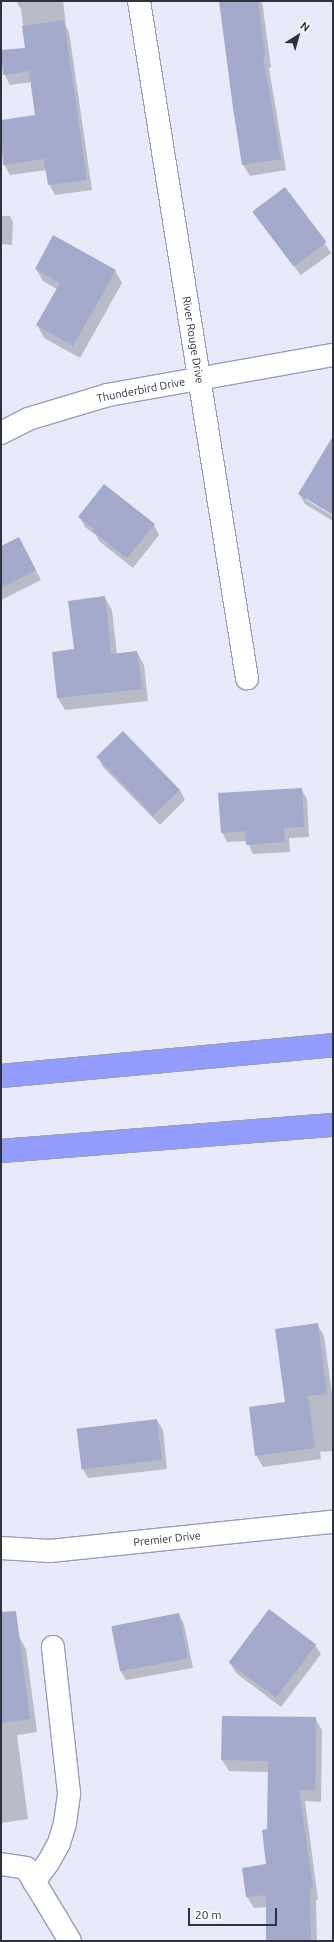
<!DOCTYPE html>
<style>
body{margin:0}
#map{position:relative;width:334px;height:1942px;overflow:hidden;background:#e8eaf9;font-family:Ubuntu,sans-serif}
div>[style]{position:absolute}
.shadow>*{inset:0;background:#0003;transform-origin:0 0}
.building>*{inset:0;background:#a4aacc;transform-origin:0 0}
.roads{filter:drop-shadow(1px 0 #999ec0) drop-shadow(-1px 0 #999ec0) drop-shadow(0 1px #999ec0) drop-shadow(0 -1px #999ec0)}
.minor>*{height:22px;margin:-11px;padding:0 11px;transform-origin:11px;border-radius:11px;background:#fff}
.highway>*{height:22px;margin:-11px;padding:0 11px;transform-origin:11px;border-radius:11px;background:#939dfd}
span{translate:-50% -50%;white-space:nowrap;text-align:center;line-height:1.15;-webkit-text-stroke:3.5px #fff;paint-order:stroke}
.street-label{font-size:11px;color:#2e313e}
.frame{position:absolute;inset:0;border:2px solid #2e313e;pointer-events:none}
.north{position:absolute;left:278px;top:16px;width:40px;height:40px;-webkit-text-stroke:3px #fff;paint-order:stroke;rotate:37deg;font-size:11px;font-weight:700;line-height:16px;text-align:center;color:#2e313e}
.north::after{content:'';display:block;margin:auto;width:14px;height:18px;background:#2e313e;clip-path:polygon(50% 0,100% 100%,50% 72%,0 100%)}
.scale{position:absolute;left:188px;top:1908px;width:89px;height:18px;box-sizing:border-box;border:2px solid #2e313e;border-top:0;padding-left:5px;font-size:12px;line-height:14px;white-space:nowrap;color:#2e313e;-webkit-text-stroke:3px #fff;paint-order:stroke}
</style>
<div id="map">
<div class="shadow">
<i style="clip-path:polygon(16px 1px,63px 1px,66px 26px,69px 32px,92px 190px,55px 195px,49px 184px,47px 170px,10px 175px,4px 164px,1px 145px,1px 121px,36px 116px,31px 82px,10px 85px,4px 74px,1px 51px,26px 48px,21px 9px)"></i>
<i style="clip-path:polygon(220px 1px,262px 1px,271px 67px,269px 68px,286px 170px,250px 176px,243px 165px)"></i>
<i style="left:285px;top:189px;width:79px;height:38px;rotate:54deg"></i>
<i style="clip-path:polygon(1px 216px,10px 216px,13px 222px,12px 245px,1px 244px)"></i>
<i style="clip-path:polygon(36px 269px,115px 271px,122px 283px,80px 358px,44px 338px,37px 325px,57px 289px,43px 281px)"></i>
<i style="clip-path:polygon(333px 438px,333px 514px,306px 498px,306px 500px,333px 516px,333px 521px,305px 504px,299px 494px)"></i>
<i style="clip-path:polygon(80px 517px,154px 525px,159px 535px,133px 568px,99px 541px,96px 535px,85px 527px)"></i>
<i style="clip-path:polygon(1px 547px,24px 548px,41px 580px,1px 600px)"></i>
<i style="clip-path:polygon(105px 598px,112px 610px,117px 655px,137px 652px,144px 665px,148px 701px,65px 710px,58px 698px,75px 650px)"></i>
<i style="clip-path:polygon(123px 733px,180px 790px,185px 800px,160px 825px,103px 767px,98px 757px)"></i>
<i style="clip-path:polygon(301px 789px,307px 799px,309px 837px,289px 838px,290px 852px,253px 854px,247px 841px,227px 842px,222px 832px)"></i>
<i style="clip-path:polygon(317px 1324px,324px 1336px,333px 1401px,333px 1451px,320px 1452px,321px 1459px,263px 1467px,256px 1455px,286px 1403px)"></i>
<i style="clip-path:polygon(157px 1420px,163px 1430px,167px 1469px,88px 1478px,82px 1468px,78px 1429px)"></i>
<i style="clip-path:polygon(179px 1614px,184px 1624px,193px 1668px,126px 1680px,120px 1670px)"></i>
<i style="clip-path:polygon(18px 1635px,26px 1649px,37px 1732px,17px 1735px,28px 1819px,1px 1823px,1px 1638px)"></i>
<i style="clip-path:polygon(315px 1645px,321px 1654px,281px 1707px,236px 1673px,230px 1663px)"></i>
<i style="clip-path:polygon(315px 1718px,322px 1730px,321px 1802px,305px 1801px,318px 1900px,316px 1900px,317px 1941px,267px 1941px,267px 1907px,254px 1908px,247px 1897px,243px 1869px,267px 1865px,269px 1772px,229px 1771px,222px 1760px)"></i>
</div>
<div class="building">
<i style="clip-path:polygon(219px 1px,258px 1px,265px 57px,263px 57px,281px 159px,242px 165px,233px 108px)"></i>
<i style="clip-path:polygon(64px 20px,87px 180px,48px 185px,44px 159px,3px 165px,1px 120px,35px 115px,29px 71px,3px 75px,1px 50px,25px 48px,22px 26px)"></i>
<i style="left:285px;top:187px;width:69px;height:41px;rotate:53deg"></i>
<i style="clip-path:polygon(53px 235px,116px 270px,73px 346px,36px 325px,60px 283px,35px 269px)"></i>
<i style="clip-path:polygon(333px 436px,333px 515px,298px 494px)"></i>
<i style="clip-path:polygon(104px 484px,155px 524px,127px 558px,92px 531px,94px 529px,78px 517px)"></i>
<i style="clip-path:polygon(19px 537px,36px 570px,1px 588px,1px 546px)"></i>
<i style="clip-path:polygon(105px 596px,111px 654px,137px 651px,142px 689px,57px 698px,52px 652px,74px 649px,68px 601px)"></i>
<i style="left:123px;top:731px;width:82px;height:37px;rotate:46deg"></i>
<i style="clip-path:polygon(302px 788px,304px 827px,284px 828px,285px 842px,246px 845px,245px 831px,221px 833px,218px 793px)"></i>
<i style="clip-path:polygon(318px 1323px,327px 1394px,308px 1396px,315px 1448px,255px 1456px,249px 1407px,285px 1402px,275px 1329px)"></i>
<i style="left:157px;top:1419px;width:41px;height:81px;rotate:83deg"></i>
<i style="left:269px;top:1609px;width:59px;height:67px;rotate:37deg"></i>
<i style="clip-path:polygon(16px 1611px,30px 1719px,1px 1723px,1px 1612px)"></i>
<i style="left:179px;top:1613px;width:46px;height:69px;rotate:79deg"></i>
<i style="clip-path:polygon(222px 1716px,316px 1717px,315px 1790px,299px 1790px,313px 1888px,310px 1889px,311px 1941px,266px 1941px,266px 1895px,246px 1897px,242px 1868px,266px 1864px,262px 1830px,267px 1829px,268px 1761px,221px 1760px)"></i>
</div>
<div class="roads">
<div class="minor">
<i style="left:139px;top:1px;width:686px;rotate:80.94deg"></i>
<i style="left:1px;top:433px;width:30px;rotate:-27deg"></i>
<i style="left:28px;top:419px;width:84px;rotate:-16.7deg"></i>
<i style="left:108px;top:395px;width:229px;rotate:-10.1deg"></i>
<i style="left:1px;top:1548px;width:49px;rotate:3.5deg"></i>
<i style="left:50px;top:1551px;width:284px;rotate:-5.9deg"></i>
<i style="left:1px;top:1864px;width:25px;rotate:9deg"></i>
<i style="left:26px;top:1868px;width:85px;rotate:58.9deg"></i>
<i style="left:34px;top:1882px;width:24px;rotate:-54deg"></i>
<i style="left:48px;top:1863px;width:23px;rotate:-61deg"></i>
<i style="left:59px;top:1843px;width:21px;rotate:-73deg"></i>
<i style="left:65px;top:1823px;width:30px;rotate:-82deg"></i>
<i style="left:69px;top:1793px;width:147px;rotate:-96.3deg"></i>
</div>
<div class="highway">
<i style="left:1px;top:1076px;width:333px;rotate:-5.3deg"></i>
<i style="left:1px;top:1151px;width:333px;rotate:-4.5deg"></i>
</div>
</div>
<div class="street-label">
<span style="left:193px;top:340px;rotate:81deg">River Rouge Drive</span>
<span style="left:141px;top:390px;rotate:-11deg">Thunderbird Drive</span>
<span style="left:167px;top:1539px;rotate:-6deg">Premier Drive</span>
</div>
<div class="frame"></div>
<div class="north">N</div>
<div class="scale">20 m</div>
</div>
